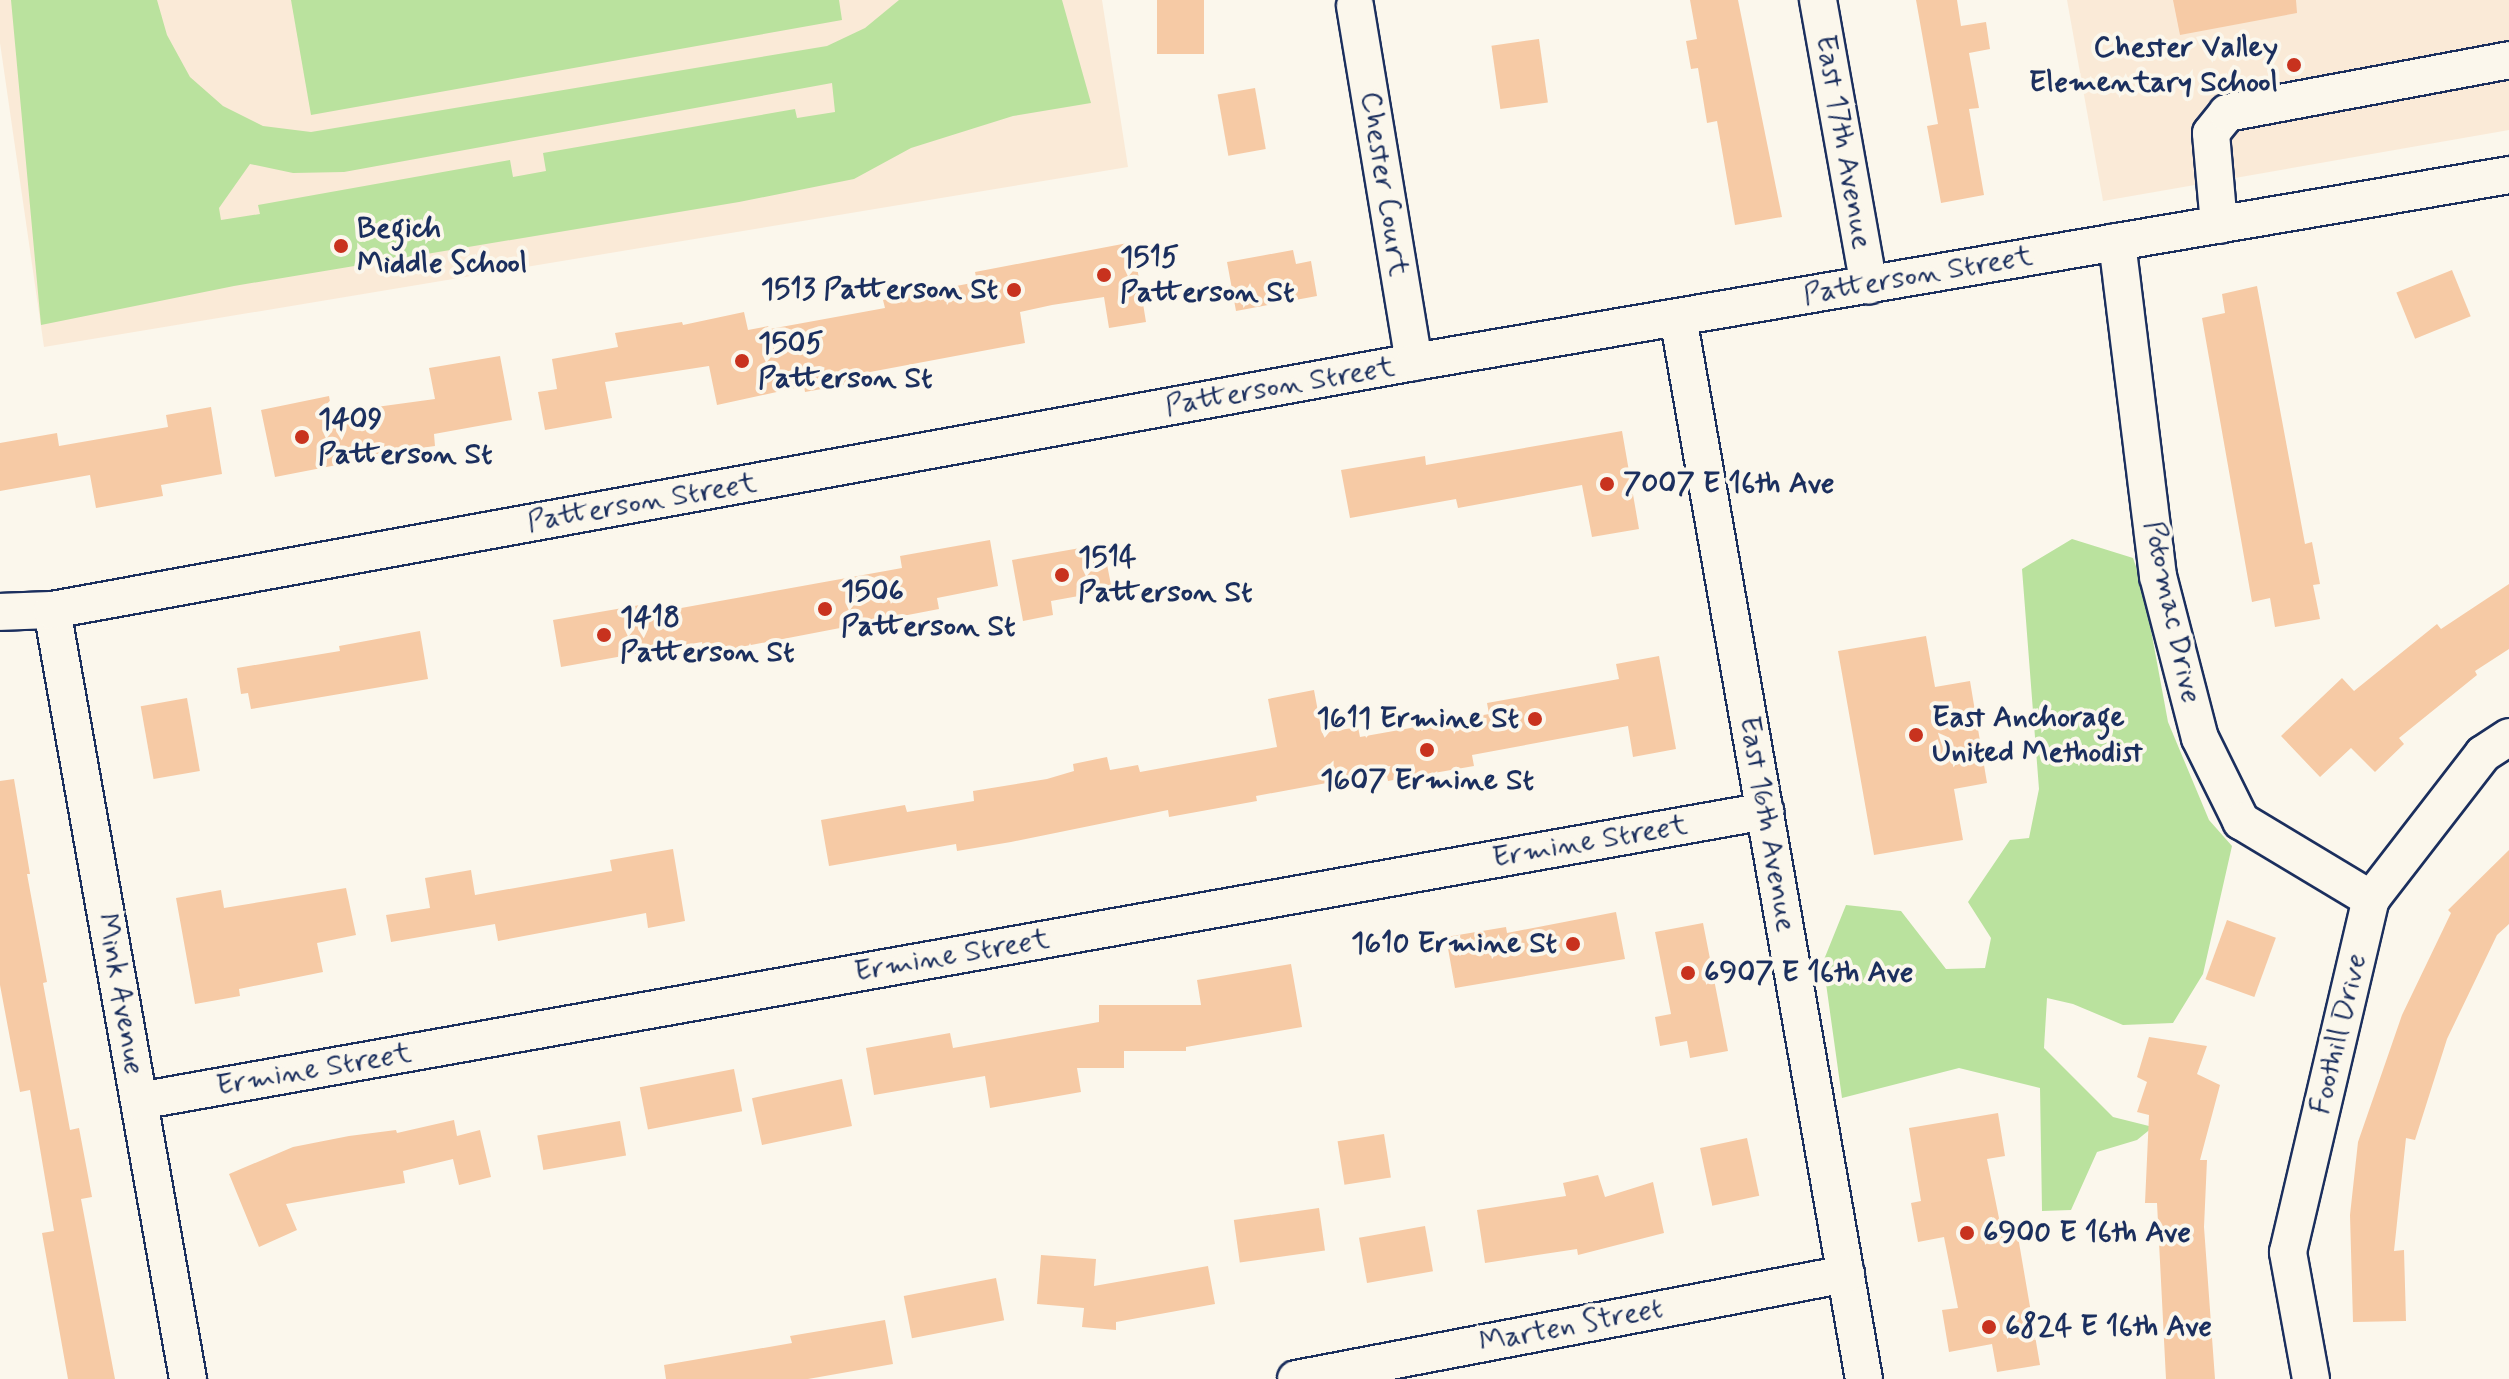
<!DOCTYPE html>
<style>
body{margin:0}
#map{position:relative;width:2509px;height:1379px;overflow:hidden;background:#fbf7ec;font-family:Mynerve,sans-serif}
div>[style]{position:absolute}
.built>*{inset:0;background:#faead7}
.green>*{inset:0;background:#bae29e}
.building>*{inset:0;background:#f6caa5;transform-origin:0 0}
.roads{filter:drop-shadow(2px 0 #1b2f5e) drop-shadow(-2px 0 #1b2f5e) drop-shadow(0 2px #1b2f5e) drop-shadow(0 -2px #1b2f5e)}
.minor>*{height:36px;margin:-18px;padding:0 18px;transform-origin:18px;border-radius:18px;background:#fbf7ec}
.dots>*{width:22px;height:22px;translate:-50% -50%;box-sizing:border-box;border:4px solid #fbf7ec;border-radius:50%}
span{translate:-50% -50%;white-space:nowrap;text-align:center;line-height:1.15;-webkit-text-stroke:8px #fbf7ec;paint-order:stroke}
.poi-label{font-size:30px;color:#1b2f5e;font-weight:700}
.right{translate:-100% -50%;text-align:right}
.left{translate:0 -50%;text-align:left}
.street-label{font-size:30px;color:#1b2f5e}
</style>
<div id="map">
<div class="built">
<i style="clip-path:polygon(0 0,1102px 0,1128px 167px,44px 347px,0 43px)"></i>
<i style="clip-path:polygon(2067px 0,2509px 0,2509px 130px,2103px 201px)"></i>
</div>
<div class="green">
<i style="clip-path:polygon(evenodd,11px 0,157px 0,167px 35px,190px 77px,223px 106px,263px 126px,311px 132px,827px 46px,865px 28px,899px 0,1062px 0,1091px 103px,1013px 116px,911px 148px,854px 179px,739px 202px,234px 286px,41px 325px,11px 0,832px 83px,835px 112px,797px 118px,795px 109px,543px 153px,546px 171px,513px 177px,510px 160px,258px 205px,260px 214px,221px 220px,219px 208px,250px 164px,293px 173px,344px 172px,832px 83px)"></i>
<i style="clip-path:polygon(291px 0,839px 0,842px 20px,311px 115px)"></i>
<i style="clip-path:polygon(2072px 539px,2133px 558px,2143px 587px,2168px 722px,2209px 820px,2232px 846px,2203px 974px,2173px 1023px,2123px 1025px,2073px 1004px,2047px 998px,2044px 1048px,2113px 1117px,2153px 1127px,2137px 1140px,2097px 1152px,2071px 1210px,2042px 1211px,2040px 1088px,1959px 1068px,1842px 1098px,1823px 962px,1846px 905px,1901px 911px,1946px 969px,1985px 968px,1991px 938px,1968px 902px,2010px 840px,2029px 838px,2039px 789px,2022px 569px)"></i>
</div>
<div class="building">
<i style="left:1157px;top:0;width:47px;height:54px"></i>
<i style="clip-path:polygon(1690px 0,1738px 0,1782px 217px,1735px 225px,1717px 121px,1707px 123px,1698px 68px,1691px 69px,1686px 41px,1697px 39px)"></i>
<i style="clip-path:polygon(1916px 0,1957px 0,1961px 26px,1986px 22px,1990px 49px,1969px 53px,1979px 108px,1969px 109px,1984px 195px,1941px 203px,1927px 126px,1938px 124px)"></i>
<i style="clip-path:polygon(2173px 0,2296px 0,2297px 13px,2180px 35px)"></i>
<i style="left:1539px;top:39px;width:64px;height:48px;rotate:82deg"></i>
<i style="left:1255px;top:88px;width:62px;height:38px;rotate:80deg"></i>
<i style="clip-path:polygon(1133px 242px,1146px 322px,1109px 328px,1104px 297px,1052px 305px,1020px 312px,1025px 343px,854px 375px,855px 383px,805px 392px,804px 386px,717px 405px,709px 366px,605px 382px,612px 418px,545px 430px,538px 392px,557px 389px,552px 359px,618px 347px,615px 333px,682px 322px,683px 325px,744px 312px,748px 330px,769px 326px,770px 329px,885px 308px,883px 300px,977px 282px,975px 272px)"></i>
<i style="clip-path:polygon(1293px 250px,1296px 264px,1311px 261px,1317px 296px,1236px 311px,1227px 262px)"></i>
<i style="left:2452px;top:270px;width:50px;height:60px;rotate:68deg"></i>
<i style="clip-path:polygon(2257px 286px,2305px 544px,2312px 542px,2320px 584px,2313px 585px,2320px 619px,2275px 627px,2270px 598px,2252px 602px,2202px 318px,2225px 313px,2222px 294px)"></i>
<i style="clip-path:polygon(500px 356px,512px 420px,434px 434px,435px 446px,341px 459px,342px 464px,275px 477px,261px 410px,329px 396px,332px 413px,435px 399px,429px 368px)"></i>
<i style="clip-path:polygon(211px 407px,222px 474px,161px 485px,163px 496px,96px 508px,90px 475px,0 491px,0 443px,57px 433px,59px 446px,168px 427px,166px 415px)"></i>
<i style="clip-path:polygon(1622px 431px,1639px 529px,1592px 537px,1582px 485px,1458px 508px,1456px 499px,1350px 518px,1341px 470px,1425px 456px,1426px 465px)"></i>
<i style="clip-path:polygon(990px 540px,998px 586px,937px 598px,939px 609px,704px 654px,702px 642px,561px 667px,553px 620px,646px 604px,648px 614px,902px 568px,900px 556px)"></i>
<i style="clip-path:polygon(1103px 544px,1112px 590px,1051px 601px,1053px 615px,1023px 621px,1012px 560px)"></i>
<i style="clip-path:polygon(2509px 584px,2509px 649px,2475px 671px,2477px 675px,2399px 738px,2404px 744px,2375px 772px,2351px 748px,2320px 777px,2281px 736px,2342px 678px,2354px 691px,2437px 624px,2441px 629px)"></i>
<i style="clip-path:polygon(420px 631px,428px 679px,251px 709px,248px 693px,241px 694px,237px 668px,340px 651px,339px 646px)"></i>
<i style="clip-path:polygon(1926px 636px,1935px 687px,1970px 681px,1987px 783px,1954px 789px,1963px 840px,1874px 855px,1838px 651px)"></i>
<i style="clip-path:polygon(1659px 656px,1676px 749px,1633px 757px,1628px 726px,1472px 755px,1474px 766px,1388px 781px,1386px 772px,1256px 796px,1257px 801px,1169px 817px,1168px 810px,1011px 842px,957px 851px,956px 844px,829px 866px,821px 820px,905px 805px,907px 812px,974px 801px,973px 791px,1047px 779px,1074px 771px,1073px 764px,1107px 757px,1110px 770px,1138px 765px,1140px 772px,1277px 747px,1268px 699px,1314px 690px,1322px 733px,1358px 727px,1360px 737px,1489px 714px,1487px 703px,1619px 679px,1616px 664px)"></i>
<i style="left:187px;top:698px;width:74px;height:47px;rotate:80deg"></i>
<i style="clip-path:polygon(14px 779px,30px 874px,27px 874px,47px 982px,43px 983px,70px 1130px,79px 1128px,92px 1197px,81px 1199px,115px 1379px,68px 1379px,42px 1233px,54px 1231px,30px 1090px,20px 1092px,0 985px,0 781px)"></i>
<i style="clip-path:polygon(673px 849px,685px 921px,648px 928px,646px 913px,498px 941px,495px 924px,391px 942px,386px 915px,430px 908px,425px 878px,471px 870px,475px 895px,612px 871px,610px 860px)"></i>
<i style="clip-path:polygon(2509px 850px,2509px 924px,2497px 935px,2447px 1039px,2415px 1140px,2406px 1138px,2394px 1251px,2404px 1250px,2406px 1321px,2353px 1322px,2350px 1215px,2358px 1142px,2402px 1015px,2451px 913px,2448px 910px)"></i>
<i style="clip-path:polygon(346px 888px,356px 935px,317px 943px,323px 972px,239px 989px,240px 996px,195px 1004px,176px 898px,221px 890px,224px 908px)"></i>
<i style="clip-path:polygon(1616px 912px,1625px 959px,1455px 988px,1446px 937px,1506px 927px,1507px 933px)"></i>
<i style="left:2227px;top:920px;width:52px;height:63px;rotate:20deg"></i>
<i style="clip-path:polygon(1703px 923px,1728px 1051px,1690px 1058px,1687px 1041px,1660px 1046px,1655px 1017px,1671px 1014px,1655px 932px)"></i>
<i style="clip-path:polygon(1291px 964px,1302px 1027px,1186px 1047px,1186px 1051px,1124px 1051px,1124px 1068px,1077px 1068px,1081px 1092px,990px 1108px,985px 1076px,874px 1095px,866px 1048px,950px 1033px,953px 1048px,1099px 1022px,1099px 1005px,1201px 1005px,1197px 980px)"></i>
<i style="clip-path:polygon(2149px 1037px,2207px 1046px,2197px 1074px,2220px 1085px,2200px 1160px,2207px 1160px,2204px 1227px,2215px 1379px,2166px 1379px,2157px 1203px,2145px 1203px,2149px 1115px,2137px 1112px,2147px 1082px,2137px 1077px)"></i>
<i style="left:734px;top:1069px;width:43px;height:96px;rotate:79deg"></i>
<i style="left:842px;top:1079px;width:48px;height:92px;rotate:78deg"></i>
<i style="clip-path:polygon(1998px 1113px,2005px 1156px,1987px 1159px,2001px 1228px,2016px 1225px,2040px 1365px,1997px 1372px,1992px 1344px,1949px 1352px,1942px 1310px,1958px 1308px,1944px 1237px,1918px 1242px,1911px 1203px,1921px 1201px,1909px 1128px)"></i>
<i style="clip-path:polygon(454px 1120px,457px 1136px,480px 1130px,491px 1177px,459px 1185px,453px 1159px,403px 1171px,405px 1183px,286px 1204px,297px 1230px,259px 1247px,229px 1174px,293px 1147px,349px 1136px,396px 1130px,397px 1133px)"></i>
<i style="left:620px;top:1121px;width:35px;height:84px;rotate:80deg"></i>
<i style="left:1384px;top:1134px;width:44px;height:47px;rotate:81deg"></i>
<i style="left:1747px;top:1138px;width:59px;height:48px;rotate:78deg"></i>
<i style="clip-path:polygon(1598px 1175px,1605px 1197px,1653px 1182px,1664px 1233px,1578px 1255px,1577px 1249px,1485px 1263px,1477px 1210px,1566px 1196px,1563px 1183px)"></i>
<i style="left:1319px;top:1208px;width:43px;height:86px;rotate:82deg"></i>
<i style="left:1425px;top:1226px;width:46px;height:67px;rotate:80deg"></i>
<i style="clip-path:polygon(1041px 1255px,1096px 1259px,1094px 1286px,1208px 1266px,1215px 1304px,1116px 1322px,1116px 1330px,1082px 1327px,1084px 1308px,1037px 1304px)"></i>
<i style="left:996px;top:1278px;width:43px;height:94px;rotate:79deg"></i>
<i style="clip-path:polygon(885px 1320px,893px 1364px,808px 1379px,666px 1379px,664px 1365px,792px 1343px,790px 1336px)"></i>
</div>
<div class="roads">
<div class="minor">
<i style="left:1818px;top:0;width:290px;rotate:79.9deg"></i>
<i style="left:1355px;top:6px;width:361px;rotate:80.6deg"></i>
<i style="left:2219px;top:225px;width:92px;rotate:-95deg"></i>
<i style="left:2211px;top:133px;width:26px;rotate:-51deg"></i>
<i style="left:2227px;top:113px;width:287px;rotate:-10.6deg"></i>
<i style="left:2117px;top:242px;width:337px;rotate:83deg"></i>
<i style="left:2158px;top:576px;width:167px;rotate:75.5deg"></i>
<i style="left:2200px;top:738px;width:93px;rotate:63.7deg"></i>
<i style="left:2241px;top:821px;width:152px;rotate:31deg"></i>
<i style="left:1678px;top:317px;width:1078px;rotate:80.07deg"></i>
<i style="left:52px;top:610px;width:781px;rotate:79.97deg"></i>
<i style="left:0;top:612px;width:52px;rotate:-2.2deg"></i>
<i style="left:52px;top:610px;width:1384px;rotate:-10.32deg"></i>
<i style="left:1414px;top:362px;width:1111px;rotate:-9.69deg"></i>
<i style="left:139px;top:1101px;width:1652px;rotate:-10.11deg"></i>
<i style="left:1296px;top:1379px;width:560px;rotate:-10.81deg"></i>
<i style="left:2311px;top:1379px;width:129px;rotate:-100.3deg"></i>
<i style="left:2288px;top:1252px;width:363px;rotate:-76.8deg"></i>
<i style="left:2371px;top:899px;width:183px;rotate:-52.3deg"></i>
<i style="left:2483px;top:754px;width:31px;rotate:-33deg"></i>
</div>
</div>
<div class="dots">
<i style="left:2294px;top:65px;background:#c8321e"></i>
<i style="left:341px;top:246px;background:#c8321e"></i>
<i style="left:1104px;top:275px;background:#c8321e"></i>
<i style="left:1014px;top:290px;background:#c8321e"></i>
<i style="left:742px;top:361px;background:#c8321e"></i>
<i style="left:302px;top:437px;background:#c8321e"></i>
<i style="left:1607px;top:484px;background:#c8321e"></i>
<i style="left:1062px;top:575px;background:#c8321e"></i>
<i style="left:825px;top:609px;background:#c8321e"></i>
<i style="left:604px;top:635px;background:#c8321e"></i>
<i style="left:1535px;top:719px;background:#c8321e"></i>
<i style="left:1916px;top:735px;background:#c8321e"></i>
<i style="left:1427px;top:750px;background:#c8321e"></i>
<i style="left:1573px;top:944px;background:#c8321e"></i>
<i style="left:1688px;top:973px;background:#c8321e"></i>
<i style="left:1967px;top:1233px;background:#c8321e"></i>
<i style="left:1989px;top:1327px;background:#c8321e"></i>
</div>
<div class="poi-label">
<span class="right" style="left:2278px;top:65px">Chester Valley<br>Elementary School</span>
<span class="left" style="left:357px;top:246px">Begich<br>Middle School</span>
<span class="left" style="left:1120px;top:275px">1515<br>Patterson St</span>
<span class="right" style="left:998px;top:290px">1513 Patterson St</span>
<span class="left" style="left:758px;top:361px">1505<br>Patterson St</span>
<span class="left" style="left:318px;top:437px">1409<br>Patterson St</span>
<span class="left" style="left:1623px;top:484px">7007 E 16th Ave</span>
<span class="left" style="left:1078px;top:575px">1514<br>Patterson St</span>
<span class="left" style="left:841px;top:609px">1506<br>Patterson St</span>
<span class="left" style="left:620px;top:635px">1418<br>Patterson St</span>
<span class="left" style="left:1932px;top:735px">East Anchorage<br>United Methodist</span>
<span class="right" style="left:1519px;top:719px">1611 Ermine St</span>
<span style="left:1427px;top:781px">1607 Ermine St</span>
<span class="right" style="left:1557px;top:944px">1610 Ermine St</span>
<span class="left" style="left:1704px;top:973px">6907 E 16th Ave</span>
<span class="left" style="left:1983px;top:1233px">6900 E 16th Ave</span>
<span class="left" style="left:2005px;top:1327px">6824 E 16th Ave</span>
</div>
<div class="street-label">
<span style="left:1843px;top:142px;rotate:80deg">East 17th Avenue</span>
<span style="left:1384px;top:184px;rotate:81deg">Chester Court</span>
<span style="left:1918px;top:276px;rotate:-10deg">Patterson Street</span>
<span style="left:1280px;top:387px;rotate:-10deg">Patterson Street</span>
<span style="left:642px;top:503px;rotate:-10deg">Patterson Street</span>
<span style="left:2172px;top:612px;rotate:78deg">Potomac Drive</span>
<span style="left:1767px;top:824px;rotate:80deg">East 16th Avenue</span>
<span style="left:1590px;top:842px;rotate:-10deg">Ermine Street</span>
<span style="left:952px;top:956px;rotate:-10deg">Ermine Street</span>
<span style="left:120px;top:994px;rotate:80deg">Mink Avenue</span>
<span style="left:2339px;top:1034px;rotate:-77deg">Foothill Drive</span>
<span style="left:314px;top:1070px;rotate:-10deg">Ermine Street</span>
<span style="left:1571px;top:1326px;rotate:-11deg">Marten Street</span>
</div>
</div>
